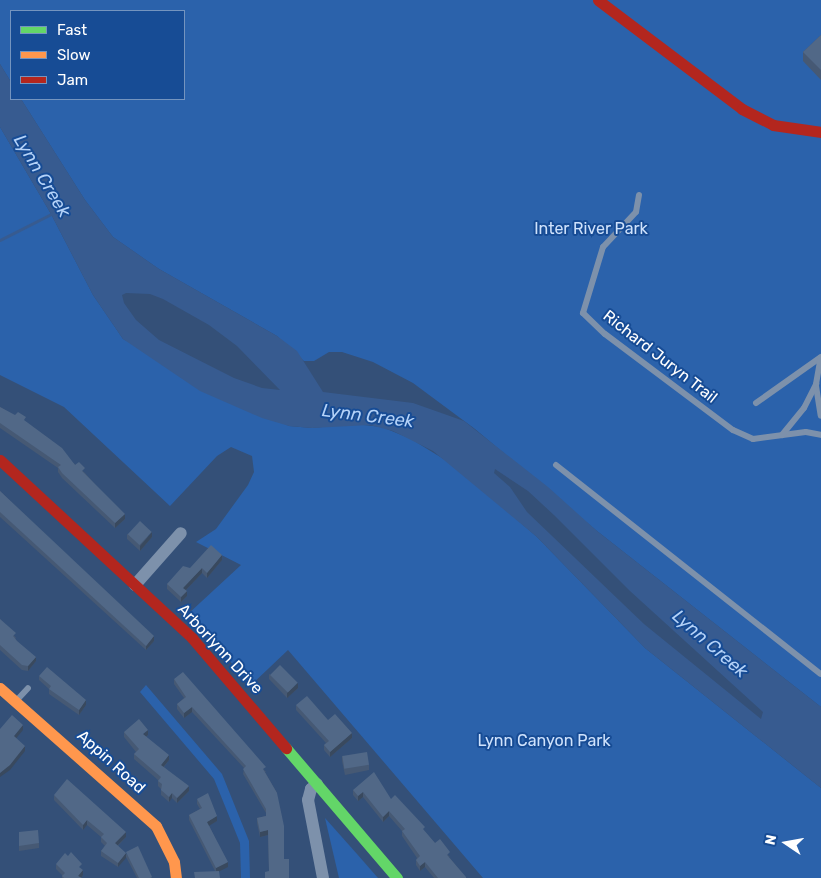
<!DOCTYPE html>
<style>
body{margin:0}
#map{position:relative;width:821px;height:878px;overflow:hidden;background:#345078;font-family:Rubik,sans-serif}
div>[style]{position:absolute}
.green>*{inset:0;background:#2b62ab}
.water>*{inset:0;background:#375b90}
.stream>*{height:3px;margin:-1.5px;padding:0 1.5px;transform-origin:1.5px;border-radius:1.5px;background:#375b90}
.lane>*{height:6px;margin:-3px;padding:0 3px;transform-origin:3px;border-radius:3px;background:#7d91ab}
.street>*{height:12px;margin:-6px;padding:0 6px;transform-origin:6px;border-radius:6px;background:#7d91ab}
.fast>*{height:11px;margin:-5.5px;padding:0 5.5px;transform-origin:5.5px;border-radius:5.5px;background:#63d668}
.slow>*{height:11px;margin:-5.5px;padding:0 5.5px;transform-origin:5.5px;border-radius:5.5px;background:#ff974d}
.jam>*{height:11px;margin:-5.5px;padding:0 5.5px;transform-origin:5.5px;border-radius:5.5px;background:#b3261e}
.wall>*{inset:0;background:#465974}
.shaded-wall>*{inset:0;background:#39495e}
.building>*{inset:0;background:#516887;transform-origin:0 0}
span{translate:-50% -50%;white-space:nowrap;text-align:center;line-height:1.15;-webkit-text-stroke:4px #174c95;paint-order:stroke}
.park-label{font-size:16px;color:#cfe2fc}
.street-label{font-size:16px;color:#fff}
.water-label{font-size:18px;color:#b4d2f8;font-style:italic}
.legend{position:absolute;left:10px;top:10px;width:175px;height:90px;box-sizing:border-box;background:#174c95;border:1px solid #7494bf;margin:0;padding:6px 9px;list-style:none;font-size:15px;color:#fff}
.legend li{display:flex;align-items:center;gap:10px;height:25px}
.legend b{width:25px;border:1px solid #7494bf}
.north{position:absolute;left:761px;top:818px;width:50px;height:50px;-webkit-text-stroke:4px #174c95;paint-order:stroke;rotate:282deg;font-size:14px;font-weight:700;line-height:20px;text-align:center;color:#fff}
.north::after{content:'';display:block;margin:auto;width:18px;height:22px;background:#fff;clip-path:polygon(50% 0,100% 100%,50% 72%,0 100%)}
</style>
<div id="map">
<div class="green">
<i style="clip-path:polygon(0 0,821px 0,821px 707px,597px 531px,475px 429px,413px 383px,373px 362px,342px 352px,329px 352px,314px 361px,304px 361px,277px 336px,159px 269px,113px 237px,85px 200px,21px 99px,184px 99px,184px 11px,11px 11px,11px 82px,0 64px)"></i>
<i style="clip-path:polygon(0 127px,51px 214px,93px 295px,123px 339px,289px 426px,312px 428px,355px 424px,382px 427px,411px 439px,455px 466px,537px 537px,645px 648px,821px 788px,821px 878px,483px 878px,288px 650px,251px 685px,188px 614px,241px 565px,196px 542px,216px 529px,248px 485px,254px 472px,252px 456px,231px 447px,217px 456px,170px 506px,64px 407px,0 375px)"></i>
<i style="clip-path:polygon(146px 685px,222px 774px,249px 841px,250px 878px,241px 878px,240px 843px,214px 779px,140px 692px)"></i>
<i style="clip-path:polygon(325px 818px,357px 854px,378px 878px,339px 878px)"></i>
</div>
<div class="water">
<i style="clip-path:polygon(evenodd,0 64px,11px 82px,11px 99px,21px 99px,85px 200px,113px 237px,159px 269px,277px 336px,297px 351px,323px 392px,413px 403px,464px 421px,548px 487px,597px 531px,821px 707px,821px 788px,645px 648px,537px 537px,433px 451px,393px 431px,370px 425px,312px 428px,289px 426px,262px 418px,200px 391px,123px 339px,93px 295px,51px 214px,0 127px,0 64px,126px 293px,150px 294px,163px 299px,209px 325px,237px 346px,280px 390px,262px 388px,234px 378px,159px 340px,136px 320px,124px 303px,122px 295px,126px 293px,0 64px,495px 469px,528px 491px,555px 516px,630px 591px,763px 712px,761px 719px,644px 624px,527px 512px,510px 487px,494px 473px,495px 469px)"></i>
</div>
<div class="stream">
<i style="left:0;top:240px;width:59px;rotate:-27deg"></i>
</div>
<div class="lane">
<i style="left:639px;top:195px;width:17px;rotate:100deg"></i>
<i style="left:636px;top:212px;width:48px;rotate:133.3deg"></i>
<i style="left:603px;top:247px;width:69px;rotate:106.9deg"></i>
<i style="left:583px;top:313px;width:30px;rotate:44deg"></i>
<i style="left:605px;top:334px;width:160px;rotate:36.9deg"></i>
<i style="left:733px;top:430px;width:22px;rotate:24deg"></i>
<i style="left:753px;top:439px;width:53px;rotate:-7.5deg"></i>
<i style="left:806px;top:432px;width:15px;rotate:11deg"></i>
<i style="left:816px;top:386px;width:30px;rotate:81deg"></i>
<i style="left:756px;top:403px;width:80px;rotate:-35.3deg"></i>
<i style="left:782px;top:435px;width:35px;rotate:-51deg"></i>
<i style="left:804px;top:408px;width:27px;rotate:-63deg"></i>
<i style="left:816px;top:384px;width:27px;rotate:-80deg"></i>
<i style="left:556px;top:465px;width:337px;rotate:38.3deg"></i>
<i style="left:17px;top:700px;width:16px;rotate:-47deg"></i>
</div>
<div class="street">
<i style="left:135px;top:585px;width:69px;rotate:-48.5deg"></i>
<i style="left:317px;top:784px;width:8px;rotate:140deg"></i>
<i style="left:311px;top:789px;width:11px;rotate:105deg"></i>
<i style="left:308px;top:800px;width:79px;rotate:79.1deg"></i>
</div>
<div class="fast">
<i style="left:286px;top:748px;width:171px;rotate:49.5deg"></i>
</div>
<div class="slow">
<i style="left:0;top:688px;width:208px;rotate:41.5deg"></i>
<i style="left:156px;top:826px;width:40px;rotate:63.4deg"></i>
<i style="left:174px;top:862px;width:16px;rotate:83deg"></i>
</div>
<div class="jam">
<i style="left:598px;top:0;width:181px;rotate:37.1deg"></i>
<i style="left:742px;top:109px;width:35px;rotate:27deg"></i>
<i style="left:773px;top:125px;width:49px;rotate:8.3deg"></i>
<i style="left:0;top:460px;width:262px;rotate:42.8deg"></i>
<i style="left:192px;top:638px;width:145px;rotate:49.5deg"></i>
</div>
<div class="wall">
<i style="clip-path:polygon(821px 35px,821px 80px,803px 61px,803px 52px)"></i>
<i style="clip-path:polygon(0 407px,26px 422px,85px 473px,125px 519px,115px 528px,62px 478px,58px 472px,58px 468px,0 428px)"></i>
<i style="clip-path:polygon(0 491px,154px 641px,146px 650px,0 517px)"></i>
<i style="clip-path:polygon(127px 534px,152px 537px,140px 551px,127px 539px)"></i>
<i style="clip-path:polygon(222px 560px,207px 578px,202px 573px,186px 590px,187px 596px,181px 602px,167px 589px,167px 584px,190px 568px)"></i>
<i style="clip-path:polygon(0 619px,16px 638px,15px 639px,36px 661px,28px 671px,22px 670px,0 650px)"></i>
<i style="clip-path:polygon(269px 674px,298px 688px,287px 698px,269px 679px)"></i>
<i style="clip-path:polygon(39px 676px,86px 705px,79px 715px,49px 694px,49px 689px,39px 680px)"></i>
<i style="clip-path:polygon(174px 679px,266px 772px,265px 772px,277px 793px,269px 871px,268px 835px,260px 837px,257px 823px,257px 818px,266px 816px,266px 813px,243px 774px,244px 768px,192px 712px,184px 718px,177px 709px,177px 704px,184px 698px,174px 684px)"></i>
<i style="clip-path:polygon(296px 705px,328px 720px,352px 738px,330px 757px,324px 750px,324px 745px,326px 743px,296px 710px)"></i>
<i style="clip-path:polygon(124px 732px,148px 735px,146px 737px,169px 760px,164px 767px,189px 791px,177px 803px,172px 798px,169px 802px,161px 795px,161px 789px,158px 786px,158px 780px,134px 759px,134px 754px,136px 752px,124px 737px)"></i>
<i style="clip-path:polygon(342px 756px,369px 765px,369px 770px,345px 775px,342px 761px)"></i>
<i style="clip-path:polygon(353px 790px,391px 799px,425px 832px,435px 843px,450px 857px,449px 857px,466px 878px,434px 878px,425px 867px,420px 871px,416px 865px,416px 860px,417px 858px,402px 836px,402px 831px,389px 816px,383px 822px,363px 797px,358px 801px,353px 795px)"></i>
<i style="clip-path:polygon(54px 795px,126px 837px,118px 846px,152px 878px,137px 878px,126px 857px,118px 867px,101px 856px,101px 851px,105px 846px,101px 842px,101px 837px,87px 825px,83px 830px,54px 800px)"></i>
<i style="clip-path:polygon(197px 799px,217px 821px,209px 825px,228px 867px,215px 871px,189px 820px,189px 815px,200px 809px,197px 804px)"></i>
<i style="clip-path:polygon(19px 832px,39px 843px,39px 848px,19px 851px)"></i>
<i style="clip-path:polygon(56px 864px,82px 869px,83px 875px,81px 878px,82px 878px,62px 878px,62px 875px,56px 869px)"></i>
</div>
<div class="shaded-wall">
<i style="clip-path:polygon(125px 514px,125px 519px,115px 528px,115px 523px)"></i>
<i style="clip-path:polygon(152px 532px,152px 537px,140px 551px,140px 546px)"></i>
<i style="clip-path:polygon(222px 555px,222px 560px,207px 578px,207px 573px)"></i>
<i style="clip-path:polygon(202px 568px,202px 573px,183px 593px,183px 588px)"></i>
<i style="clip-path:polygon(187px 591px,187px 596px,181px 602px,181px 597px)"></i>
<i style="clip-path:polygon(154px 636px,154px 641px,146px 650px,146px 646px)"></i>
<i style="clip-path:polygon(36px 657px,36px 661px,28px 671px,28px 666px)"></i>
<i style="clip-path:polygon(298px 683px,298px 688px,287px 698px,287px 693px)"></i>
<i style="clip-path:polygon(86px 700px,86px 705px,79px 715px,79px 710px)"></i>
<i style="clip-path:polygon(192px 707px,192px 712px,184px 718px,184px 713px)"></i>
<i style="clip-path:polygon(23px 725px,23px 730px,14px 741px,14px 736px)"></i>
<i style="clip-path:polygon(148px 730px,148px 735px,143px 739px,143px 734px)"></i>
<i style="clip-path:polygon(352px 733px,352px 738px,330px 757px,330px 752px)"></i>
<i style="clip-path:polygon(25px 746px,25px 751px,10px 770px,0 777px,0 773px)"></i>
<i style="clip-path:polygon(169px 755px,169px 760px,161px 770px,161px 765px)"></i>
<i style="clip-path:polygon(189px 786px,189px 791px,177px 803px,177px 798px)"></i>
<i style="clip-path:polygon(363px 792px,363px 797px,358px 801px,358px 796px)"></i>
<i style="clip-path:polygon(172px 793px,172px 798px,169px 802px,169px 797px)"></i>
<i style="clip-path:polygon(389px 811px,389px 816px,383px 822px,383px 817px)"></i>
<i style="clip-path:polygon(217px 816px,217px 821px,207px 827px,207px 822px)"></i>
<i style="clip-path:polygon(87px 820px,87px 825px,83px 830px,83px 825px)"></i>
<i style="clip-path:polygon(268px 830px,268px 835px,260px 837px,260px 832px)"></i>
<i style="clip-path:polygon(126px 832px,126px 837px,115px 848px,115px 843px)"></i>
<i style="clip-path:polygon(126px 853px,126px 858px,118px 867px,118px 863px)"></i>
<i style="clip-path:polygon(228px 862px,228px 867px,216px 873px,216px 868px)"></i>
<i style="clip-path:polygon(425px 862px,425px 867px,420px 871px,420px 866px)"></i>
<i style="clip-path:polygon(83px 870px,83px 875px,81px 878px,78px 876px)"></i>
</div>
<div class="building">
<i style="clip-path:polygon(821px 35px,821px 70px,803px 52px)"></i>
<i style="clip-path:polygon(0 407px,15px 415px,18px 412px,26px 417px,24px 420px,62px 448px,75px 465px,79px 462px,85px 468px,82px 471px,125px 514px,115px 523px,62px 473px,58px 467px,61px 465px,0 423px)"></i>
<i style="clip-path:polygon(0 491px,154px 636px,146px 646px,0 512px)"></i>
<i style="left:140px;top:521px;width:16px;height:18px;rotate:43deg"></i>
<i style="clip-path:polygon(211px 545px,222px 555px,207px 573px,202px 568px,183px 588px,187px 591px,181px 597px,167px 584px,183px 566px,190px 568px)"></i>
<i style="clip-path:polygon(0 619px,16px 633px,13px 636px,17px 641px,36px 657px,28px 666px,22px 665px,0 645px)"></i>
<i style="left:280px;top:665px;width:25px;height:14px;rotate:45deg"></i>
<i style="clip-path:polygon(47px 667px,86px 700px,79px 710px,49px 689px,51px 686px,39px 676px)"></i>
<i style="clip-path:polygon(183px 672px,266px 767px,263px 769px,277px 793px,284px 826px,284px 859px,289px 859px,289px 878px,265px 878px,265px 872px,269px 871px,268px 830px,260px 832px,257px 818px,266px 816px,266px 809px,243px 769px,246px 766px,192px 707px,184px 713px,177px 704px,186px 697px,174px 679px)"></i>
<i style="clip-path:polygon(307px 696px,328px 720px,335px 714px,352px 733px,330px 752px,324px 745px,329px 741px,296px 705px)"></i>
<i style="clip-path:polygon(12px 715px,23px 725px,14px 736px,25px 746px,10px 765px,0 773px,0 729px)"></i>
<i style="clip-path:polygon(139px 719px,148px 730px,143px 734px,169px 755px,161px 765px,189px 786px,177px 798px,172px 793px,169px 797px,161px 790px,162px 784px,158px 781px,161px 777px,134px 754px,139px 749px,124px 732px)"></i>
<i style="left:367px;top:752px;width:13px;height:25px;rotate:81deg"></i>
<i style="clip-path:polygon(374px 772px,391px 799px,395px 795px,425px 827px,423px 829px,435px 843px,440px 839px,450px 852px,447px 855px,466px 877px,466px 878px,438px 878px,425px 862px,420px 866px,416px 860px,420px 856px,402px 831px,405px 829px,389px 811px,383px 817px,363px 792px,358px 796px,353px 790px)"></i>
<i style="clip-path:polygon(67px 779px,126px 832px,115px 843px,126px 853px,118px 863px,101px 851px,107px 843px,101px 837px,104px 834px,87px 820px,83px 825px,54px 795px)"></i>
<i style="clip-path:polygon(208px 793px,217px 816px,207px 822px,228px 862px,216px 868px,189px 815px,202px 808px,197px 799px)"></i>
<i style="clip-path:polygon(38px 830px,39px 843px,19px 846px,19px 832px)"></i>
<i style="clip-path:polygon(138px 846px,152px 877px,150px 878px,139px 878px,126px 852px)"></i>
<i style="clip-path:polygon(71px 852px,82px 864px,79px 867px,83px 870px,78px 876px,82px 878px,64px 878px,62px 876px,65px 873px,56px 864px,65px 853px,68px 856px)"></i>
<i style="clip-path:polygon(219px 871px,220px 878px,195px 878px,194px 872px)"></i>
</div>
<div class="park-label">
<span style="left:591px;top:229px">Inter River Park</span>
<span style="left:544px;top:741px">Lynn Canyon Park</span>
</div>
<div class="street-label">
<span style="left:660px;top:357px;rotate:38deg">Richard Juryn Trail</span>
<span style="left:220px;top:649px;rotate:47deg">Arborlynn Drive</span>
<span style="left:111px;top:762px;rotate:42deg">Appin Road</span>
</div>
<div class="water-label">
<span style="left:42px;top:176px;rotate:59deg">Lynn Creek</span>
<span style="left:368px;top:416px;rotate:7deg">Lynn Creek</span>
<span style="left:710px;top:644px;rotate:41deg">Lynn Creek</span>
</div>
<ul class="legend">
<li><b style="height:6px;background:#63d668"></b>Fast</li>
<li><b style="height:6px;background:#ff974d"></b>Slow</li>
<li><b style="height:6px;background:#b3261e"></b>Jam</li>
</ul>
<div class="north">N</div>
</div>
